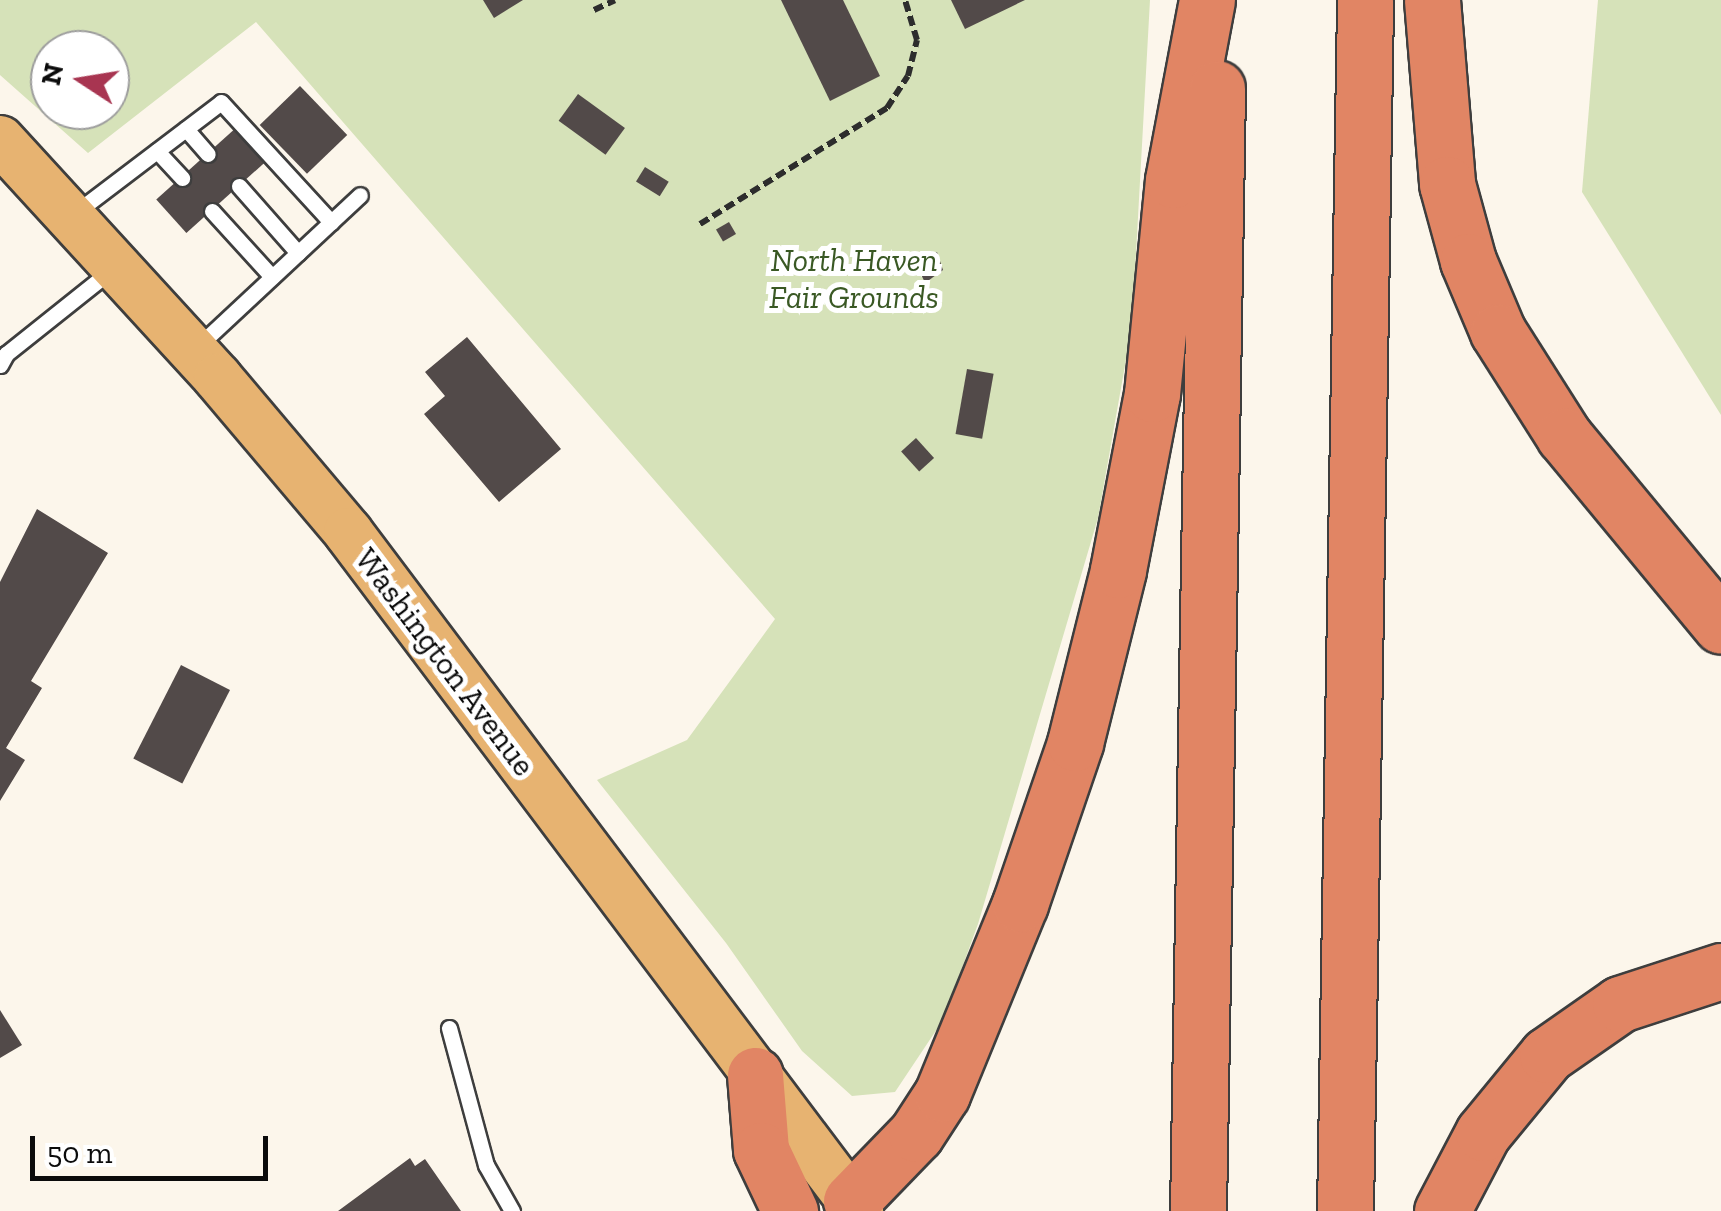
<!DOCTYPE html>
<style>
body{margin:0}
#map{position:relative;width:1721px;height:1211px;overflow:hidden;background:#fcf6eb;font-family:"Zilla Slab",serif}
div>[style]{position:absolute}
.green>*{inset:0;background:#d6e2b9}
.building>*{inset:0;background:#524a49;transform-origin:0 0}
.path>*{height:6px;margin-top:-3px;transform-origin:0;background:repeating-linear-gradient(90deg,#2d2d2d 0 10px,transparent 0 15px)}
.roads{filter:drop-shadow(2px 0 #3e3e3e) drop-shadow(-2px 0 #3e3e3e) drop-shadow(0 2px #3e3e3e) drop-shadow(0 -2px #3e3e3e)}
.service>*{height:15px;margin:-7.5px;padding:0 7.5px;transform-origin:7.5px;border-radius:7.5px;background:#fff}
.primary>*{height:48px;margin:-24px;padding:0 24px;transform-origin:24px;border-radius:24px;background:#e7b371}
.motorway>*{height:55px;margin:-27.5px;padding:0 27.5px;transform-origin:27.5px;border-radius:27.5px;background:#e18564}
span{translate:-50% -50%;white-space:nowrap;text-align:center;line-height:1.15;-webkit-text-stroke:10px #fff;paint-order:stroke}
.park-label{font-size:32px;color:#3a5924;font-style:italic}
.street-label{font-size:32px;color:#0b0b0b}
.north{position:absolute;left:30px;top:30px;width:100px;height:100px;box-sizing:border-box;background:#fff;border:2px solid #9d9d9d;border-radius:50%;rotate:282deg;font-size:28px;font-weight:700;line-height:40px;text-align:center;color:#0b0b0b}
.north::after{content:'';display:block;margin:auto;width:35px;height:45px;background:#a83551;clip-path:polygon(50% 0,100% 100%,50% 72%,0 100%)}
.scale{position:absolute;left:30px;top:1136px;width:238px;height:45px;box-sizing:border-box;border:5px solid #0b0b0b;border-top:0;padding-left:12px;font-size:30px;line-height:35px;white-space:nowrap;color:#0b0b0b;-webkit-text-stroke:8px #fff;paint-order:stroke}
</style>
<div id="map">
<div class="green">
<i style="clip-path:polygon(evenodd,0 0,1150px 0,1132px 326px,1098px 518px,978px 924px,943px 1020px,895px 1092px,852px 1096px,802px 1051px,726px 943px,597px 780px,687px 740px,775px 619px,256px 22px,88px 153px,0 75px,0 0,50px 50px,110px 50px,110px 110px,50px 110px,50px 50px)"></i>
<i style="clip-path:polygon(1598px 0,1721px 0,1721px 415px,1582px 192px)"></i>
</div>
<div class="building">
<i style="clip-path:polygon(483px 0,523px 0,494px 18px)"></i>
<i style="clip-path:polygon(781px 0,843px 0,880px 76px,830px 101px)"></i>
<i style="clip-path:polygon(951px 0,1025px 0,965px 29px)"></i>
<i style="left:300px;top:86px;width:68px;height:56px;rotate:46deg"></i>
<i style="left:578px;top:94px;width:58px;height:33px;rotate:36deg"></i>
<i style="left:238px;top:126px;width:45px;height:110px;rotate:48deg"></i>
<i style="left:645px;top:167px;width:28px;height:17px;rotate:32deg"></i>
<i style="left:729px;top:222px;width:14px;height:15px;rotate:60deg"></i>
<i style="clip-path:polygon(937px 252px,943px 270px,925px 283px,917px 265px)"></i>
<i style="clip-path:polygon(467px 337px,561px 449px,499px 502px,424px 414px,445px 396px,425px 372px)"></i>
<i style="left:967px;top:369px;width:27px;height:66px;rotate:10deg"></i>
<i style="left:916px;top:438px;width:27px;height:20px;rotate:48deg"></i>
<i style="clip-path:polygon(37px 509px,108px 553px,31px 681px,42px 688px,6px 748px,25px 760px,0 801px,0 582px)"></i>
<i style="left:181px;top:665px;width:55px;height:105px;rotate:27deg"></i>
<i style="clip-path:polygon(0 1010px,22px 1045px,0 1058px)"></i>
<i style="clip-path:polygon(410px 1158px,415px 1166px,425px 1159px,461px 1211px,338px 1211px)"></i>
</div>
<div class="path">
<i style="left:594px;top:10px;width:23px;rotate:-25deg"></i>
<i style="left:700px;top:224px;width:220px;rotate:-31.8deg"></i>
<i style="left:887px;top:108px;width:38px;rotate:-57deg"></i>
<i style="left:908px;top:76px;width:37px;rotate:-76deg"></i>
<i style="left:917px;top:40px;width:42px;rotate:-106.7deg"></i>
</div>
<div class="roads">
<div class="service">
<i style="left:186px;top:129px;width:33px;rotate:49deg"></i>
<i style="left:157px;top:151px;width:37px;rotate:47deg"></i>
<i style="left:239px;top:186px;width:89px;rotate:48.6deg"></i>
<i style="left:212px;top:211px;width:89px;rotate:47.7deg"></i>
<i style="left:75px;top:213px;width:183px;rotate:-37.2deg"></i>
<i style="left:221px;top:102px;width:163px;rotate:47.5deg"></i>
<i style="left:196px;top:348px;width:224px;rotate:-43deg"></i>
<i style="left:0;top:365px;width:13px;rotate:-61deg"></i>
<i style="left:6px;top:354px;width:133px;rotate:-38.6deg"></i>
<i style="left:449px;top:1028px;width:142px;rotate:74.9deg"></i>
<i style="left:486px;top:1165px;width:53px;rotate:60.5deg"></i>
</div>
<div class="primary">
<i style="left:0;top:140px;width:323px;rotate:47.5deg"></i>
<i style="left:218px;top:378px;width:202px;rotate:49.8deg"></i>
<i style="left:348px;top:532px;width:850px;rotate:53.04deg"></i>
</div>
<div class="motorway">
<i style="left:1432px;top:0;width:185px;rotate:85.3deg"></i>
<i style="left:1447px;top:184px;width:80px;rotate:74.7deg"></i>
<i style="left:1468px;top:261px;width:77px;rotate:67.1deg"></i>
<i style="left:1498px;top:332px;width:123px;rotate:57.6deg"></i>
<i style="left:1564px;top:436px;width:246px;rotate:50.4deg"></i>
<i style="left:755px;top:1075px;width:75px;rotate:85.4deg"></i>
<i style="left:761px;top:1150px;width:68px;rotate:64.6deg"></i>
<i style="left:851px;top:1201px;width:93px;rotate:-45.9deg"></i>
<i style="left:916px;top:1134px;width:48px;rotate:-57deg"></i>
<i style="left:942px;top:1094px;width:205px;rotate:-67.7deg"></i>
<i style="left:1020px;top:904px;width:170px;rotate:-71.1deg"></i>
<i style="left:1075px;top:743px;width:178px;rotate:-76deg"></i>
<i style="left:1118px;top:570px;width:179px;rotate:-79.1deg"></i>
<i style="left:1152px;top:394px;width:215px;rotate:-84.4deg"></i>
<i style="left:1173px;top:180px;width:183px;rotate:-79.3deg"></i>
<i style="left:1198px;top:1211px;width:1123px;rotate:-89.03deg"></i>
<i style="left:1345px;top:1211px;width:1211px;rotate:-89.05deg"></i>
<i style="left:1442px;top:1211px;width:88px;rotate:-62.3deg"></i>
<i style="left:1483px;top:1133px;width:101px;rotate:-50.6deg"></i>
<i style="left:1547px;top:1055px;width:89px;rotate:-34.9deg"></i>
<i style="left:1620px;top:1004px;width:106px;rotate:-18.1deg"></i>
</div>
</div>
<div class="park-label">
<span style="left:854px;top:279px">North Haven<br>Fair Grounds</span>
</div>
<div class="street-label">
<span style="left:445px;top:662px;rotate:53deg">Washington Avenue</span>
</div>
<div class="north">N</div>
<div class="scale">50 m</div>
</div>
